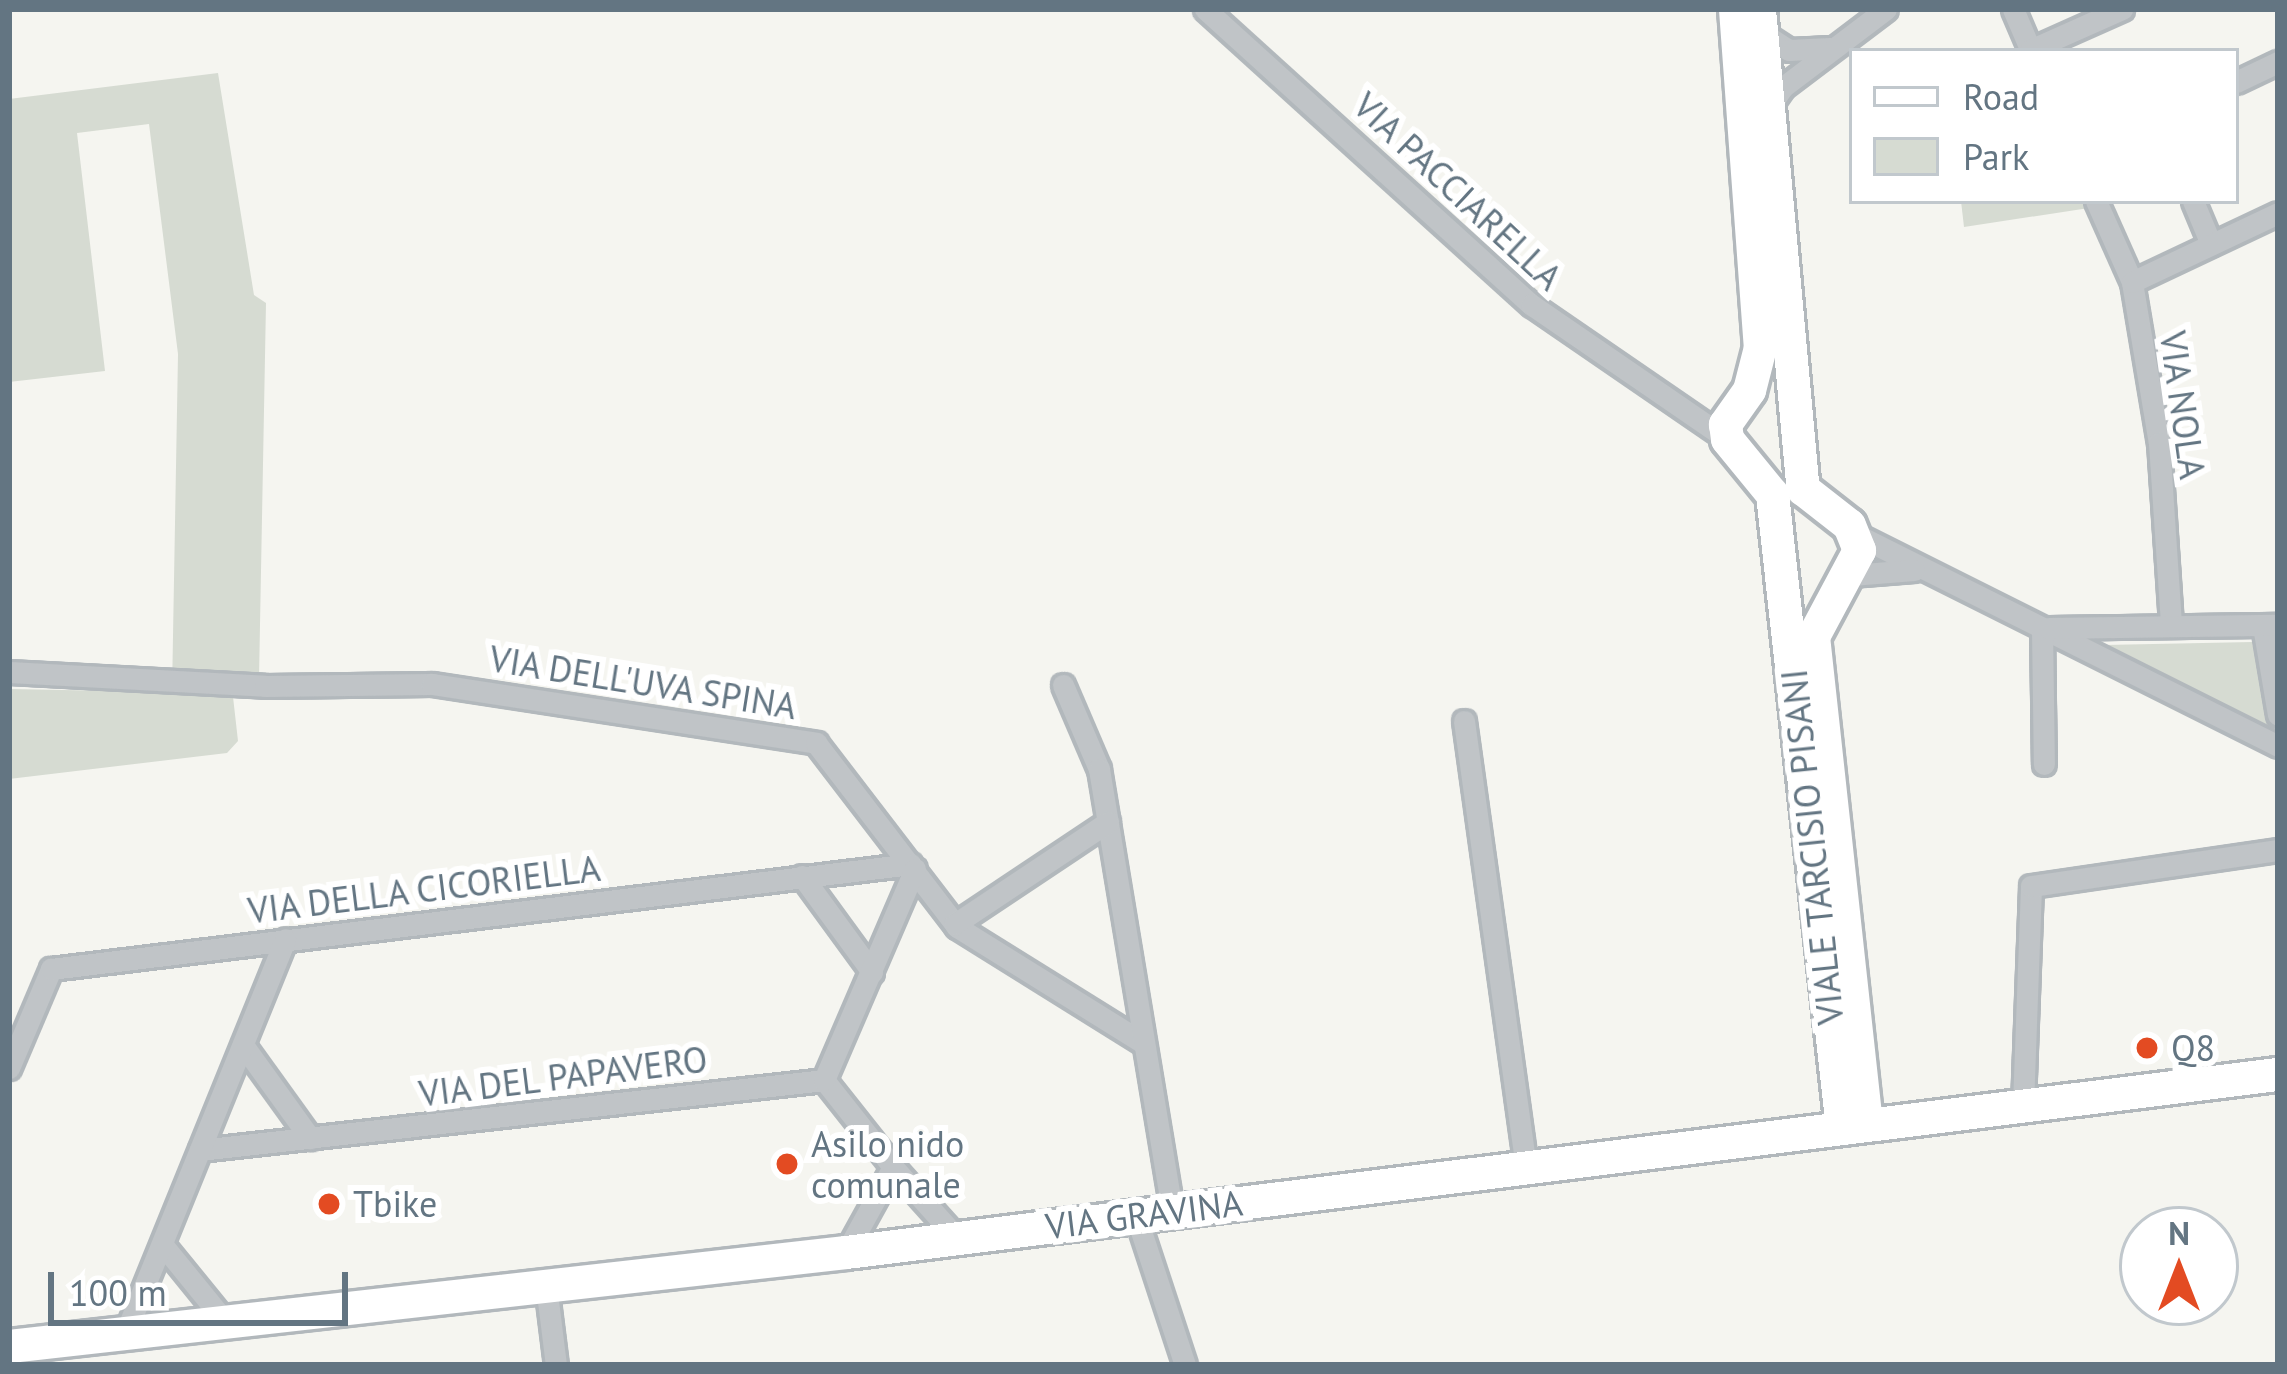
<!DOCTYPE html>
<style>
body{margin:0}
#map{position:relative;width:2287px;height:1374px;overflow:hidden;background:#f5f5f0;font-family:"PT Sans",sans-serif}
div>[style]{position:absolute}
.green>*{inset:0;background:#d6dbd2}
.roads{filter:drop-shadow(3px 0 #b2b8bc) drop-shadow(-3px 0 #b2b8bc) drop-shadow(0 3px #b2b8bc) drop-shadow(0 -3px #b2b8bc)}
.minor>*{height:21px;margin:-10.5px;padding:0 10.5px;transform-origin:10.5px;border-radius:10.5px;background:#c0c4c7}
.secondary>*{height:33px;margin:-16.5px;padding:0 16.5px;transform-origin:16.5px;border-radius:16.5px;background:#fff}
.dots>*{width:33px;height:33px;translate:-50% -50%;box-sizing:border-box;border:6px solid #fff;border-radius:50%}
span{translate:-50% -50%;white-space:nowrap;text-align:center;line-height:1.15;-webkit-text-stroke:12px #fff;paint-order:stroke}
.street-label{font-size:36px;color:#637582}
.poi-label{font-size:36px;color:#637582}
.left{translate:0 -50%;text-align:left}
.frame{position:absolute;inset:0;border:12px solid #637582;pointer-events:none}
.legend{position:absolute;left:1849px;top:48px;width:390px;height:156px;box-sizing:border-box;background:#fff;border:3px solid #c1c8cd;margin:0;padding:15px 21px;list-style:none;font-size:36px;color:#637582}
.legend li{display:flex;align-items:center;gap:24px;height:60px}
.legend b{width:60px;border:3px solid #c1c8cd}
.north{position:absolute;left:2119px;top:1206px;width:120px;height:120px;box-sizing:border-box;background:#fff;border:3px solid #c1c8cd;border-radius:50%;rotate:0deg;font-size:33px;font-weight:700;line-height:48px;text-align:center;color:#637582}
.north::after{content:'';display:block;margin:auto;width:42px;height:54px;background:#e34b22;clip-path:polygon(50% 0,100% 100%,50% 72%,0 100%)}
.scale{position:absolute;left:48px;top:1272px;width:300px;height:54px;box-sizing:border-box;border:6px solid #637582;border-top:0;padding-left:15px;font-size:36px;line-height:42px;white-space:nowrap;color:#637582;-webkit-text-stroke:9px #fff;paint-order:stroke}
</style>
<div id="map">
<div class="green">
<i style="clip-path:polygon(218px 73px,254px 295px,266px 303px,259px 679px,231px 679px,238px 741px,227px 753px,9px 779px,9px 689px,172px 692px,178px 354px,149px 124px,77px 133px,105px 371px,9px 382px,9px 99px)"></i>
<i style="clip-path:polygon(1961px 201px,2086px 201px,2089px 208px,1964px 227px)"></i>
<i style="clip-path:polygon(2252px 642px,2273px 732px,2104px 645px)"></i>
</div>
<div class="roads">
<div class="minor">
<i style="left:1205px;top:9px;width:441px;rotate:42.2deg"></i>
<i style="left:1532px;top:305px;width:237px;rotate:34.5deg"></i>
<i style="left:2013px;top:9px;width:46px;rotate:66.8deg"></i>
<i style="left:1761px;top:32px;width:33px;rotate:33deg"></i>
<i style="left:1789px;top:50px;width:41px;rotate:-2.8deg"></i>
<i style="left:2030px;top:50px;width:101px;rotate:-24deg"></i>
<i style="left:2236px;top:82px;width:47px;rotate:-25.5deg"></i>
<i style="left:1769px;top:107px;width:24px;rotate:-55deg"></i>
<i style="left:1783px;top:87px;width:129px;rotate:-37.1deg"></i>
<i style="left:2096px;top:201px;width:89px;rotate:66deg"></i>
<i style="left:2132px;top:282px;width:163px;rotate:80.5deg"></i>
<i style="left:2159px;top:443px;width:183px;rotate:86.2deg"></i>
<i style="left:2193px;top:201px;width:47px;rotate:67.3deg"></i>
<i style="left:2132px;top:282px;width:161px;rotate:-25.3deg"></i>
<i style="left:1857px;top:535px;width:471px;rotate:26.6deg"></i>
<i style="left:1851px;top:575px;width:63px;rotate:-4.5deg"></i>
<i style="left:2263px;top:626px;width:90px;rotate:80.4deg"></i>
<i style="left:2042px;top:628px;width:136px;rotate:89.2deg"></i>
<i style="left:2049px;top:628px;width:229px;rotate:-0.8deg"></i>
<i style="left:9px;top:672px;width:256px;rotate:3.1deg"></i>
<i style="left:265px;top:686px;width:167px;rotate:-0.7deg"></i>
<i style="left:432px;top:684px;width:389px;rotate:8.7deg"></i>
<i style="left:816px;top:743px;width:232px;rotate:52.5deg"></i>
<i style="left:957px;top:927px;width:218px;rotate:31.9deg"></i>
<i style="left:1063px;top:685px;width:91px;rotate:66.8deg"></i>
<i style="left:1099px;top:769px;width:448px;rotate:80.6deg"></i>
<i style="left:1464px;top:721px;width:450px;rotate:82.1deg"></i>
<i style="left:802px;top:876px;width:119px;rotate:53.9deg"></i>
<i style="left:955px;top:924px;width:184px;rotate:-33.7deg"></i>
<i style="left:243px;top:1045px;width:115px;rotate:54.2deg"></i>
<i style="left:9px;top:1068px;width:108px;rotate:-67deg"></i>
<i style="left:51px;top:969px;width:866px;rotate:-6.96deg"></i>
<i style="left:2023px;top:1105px;width:219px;rotate:-87.9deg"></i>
<i style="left:2031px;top:886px;width:250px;rotate:-8.3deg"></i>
<i style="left:200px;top:1150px;width:628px;rotate:-6.4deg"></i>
<i style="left:893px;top:1167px;width:111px;rotate:-128.4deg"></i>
<i style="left:824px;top:1080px;width:230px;rotate:-66.7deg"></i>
<i style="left:1136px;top:1216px;width:157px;rotate:71.8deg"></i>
<i style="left:162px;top:1244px;width:103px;rotate:50.9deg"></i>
<i style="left:846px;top:1252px;width:97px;rotate:-61.1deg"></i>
<i style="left:893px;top:1167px;width:96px;rotate:48deg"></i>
<i style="left:546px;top:1285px;width:81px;rotate:82.9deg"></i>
<i style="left:125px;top:1334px;width:426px;rotate:-67.9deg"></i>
</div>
<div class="secondary">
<i style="left:1735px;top:9px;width:339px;rotate:85.8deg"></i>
<i style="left:1760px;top:347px;width:44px;rotate:104.3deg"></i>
<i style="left:1749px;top:390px;width:42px;rotate:125.2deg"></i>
<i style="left:1725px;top:424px;width:15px;rotate:82deg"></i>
<i style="left:1727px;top:439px;width:71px;rotate:50.7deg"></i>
<i style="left:1772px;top:494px;width:638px;rotate:83.7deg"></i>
<i style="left:1759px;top:9px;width:482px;rotate:84.8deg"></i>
<i style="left:1803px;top:489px;width:58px;rotate:38deg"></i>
<i style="left:1849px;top:525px;width:27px;rotate:68deg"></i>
<i style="left:1859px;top:550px;width:98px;rotate:118.1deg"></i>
<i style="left:1813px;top:636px;width:491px;rotate:83.8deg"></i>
<i style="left:9px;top:1346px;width:842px;rotate:-6.41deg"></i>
<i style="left:846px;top:1252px;width:1443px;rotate:-7.09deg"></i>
</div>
</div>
<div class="dots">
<i style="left:2147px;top:1048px;background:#e34b22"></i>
<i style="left:787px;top:1164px;background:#e34b22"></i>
<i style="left:329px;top:1204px;background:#e34b22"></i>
</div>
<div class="street-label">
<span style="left:1458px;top:191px;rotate:43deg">VIA PACCIARELLA</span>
<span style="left:2183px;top:405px;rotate:82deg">VIA NOLA</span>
<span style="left:643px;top:682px;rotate:9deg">VIA DELL'UVA SPINA</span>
<span style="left:1812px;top:847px;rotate:-96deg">VIALE TARCISIO PISANI</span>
<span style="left:424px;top:889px;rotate:-7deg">VIA DELLA CICORIELLA</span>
<span style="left:563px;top:1076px;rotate:-7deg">VIA DEL PAPAVERO</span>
<span style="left:1144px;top:1214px;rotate:-7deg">VIA GRAVINA</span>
</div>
<div class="poi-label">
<span class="left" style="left:2171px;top:1048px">Q8</span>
<span class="left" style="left:811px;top:1164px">Asilo nido<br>comunale</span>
<span class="left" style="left:353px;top:1204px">Tbike</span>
</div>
<div class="frame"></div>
<ul class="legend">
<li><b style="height:15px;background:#fff"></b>Road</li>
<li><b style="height:33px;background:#d6dbd2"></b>Park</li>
</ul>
<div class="north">N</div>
<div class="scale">100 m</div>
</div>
